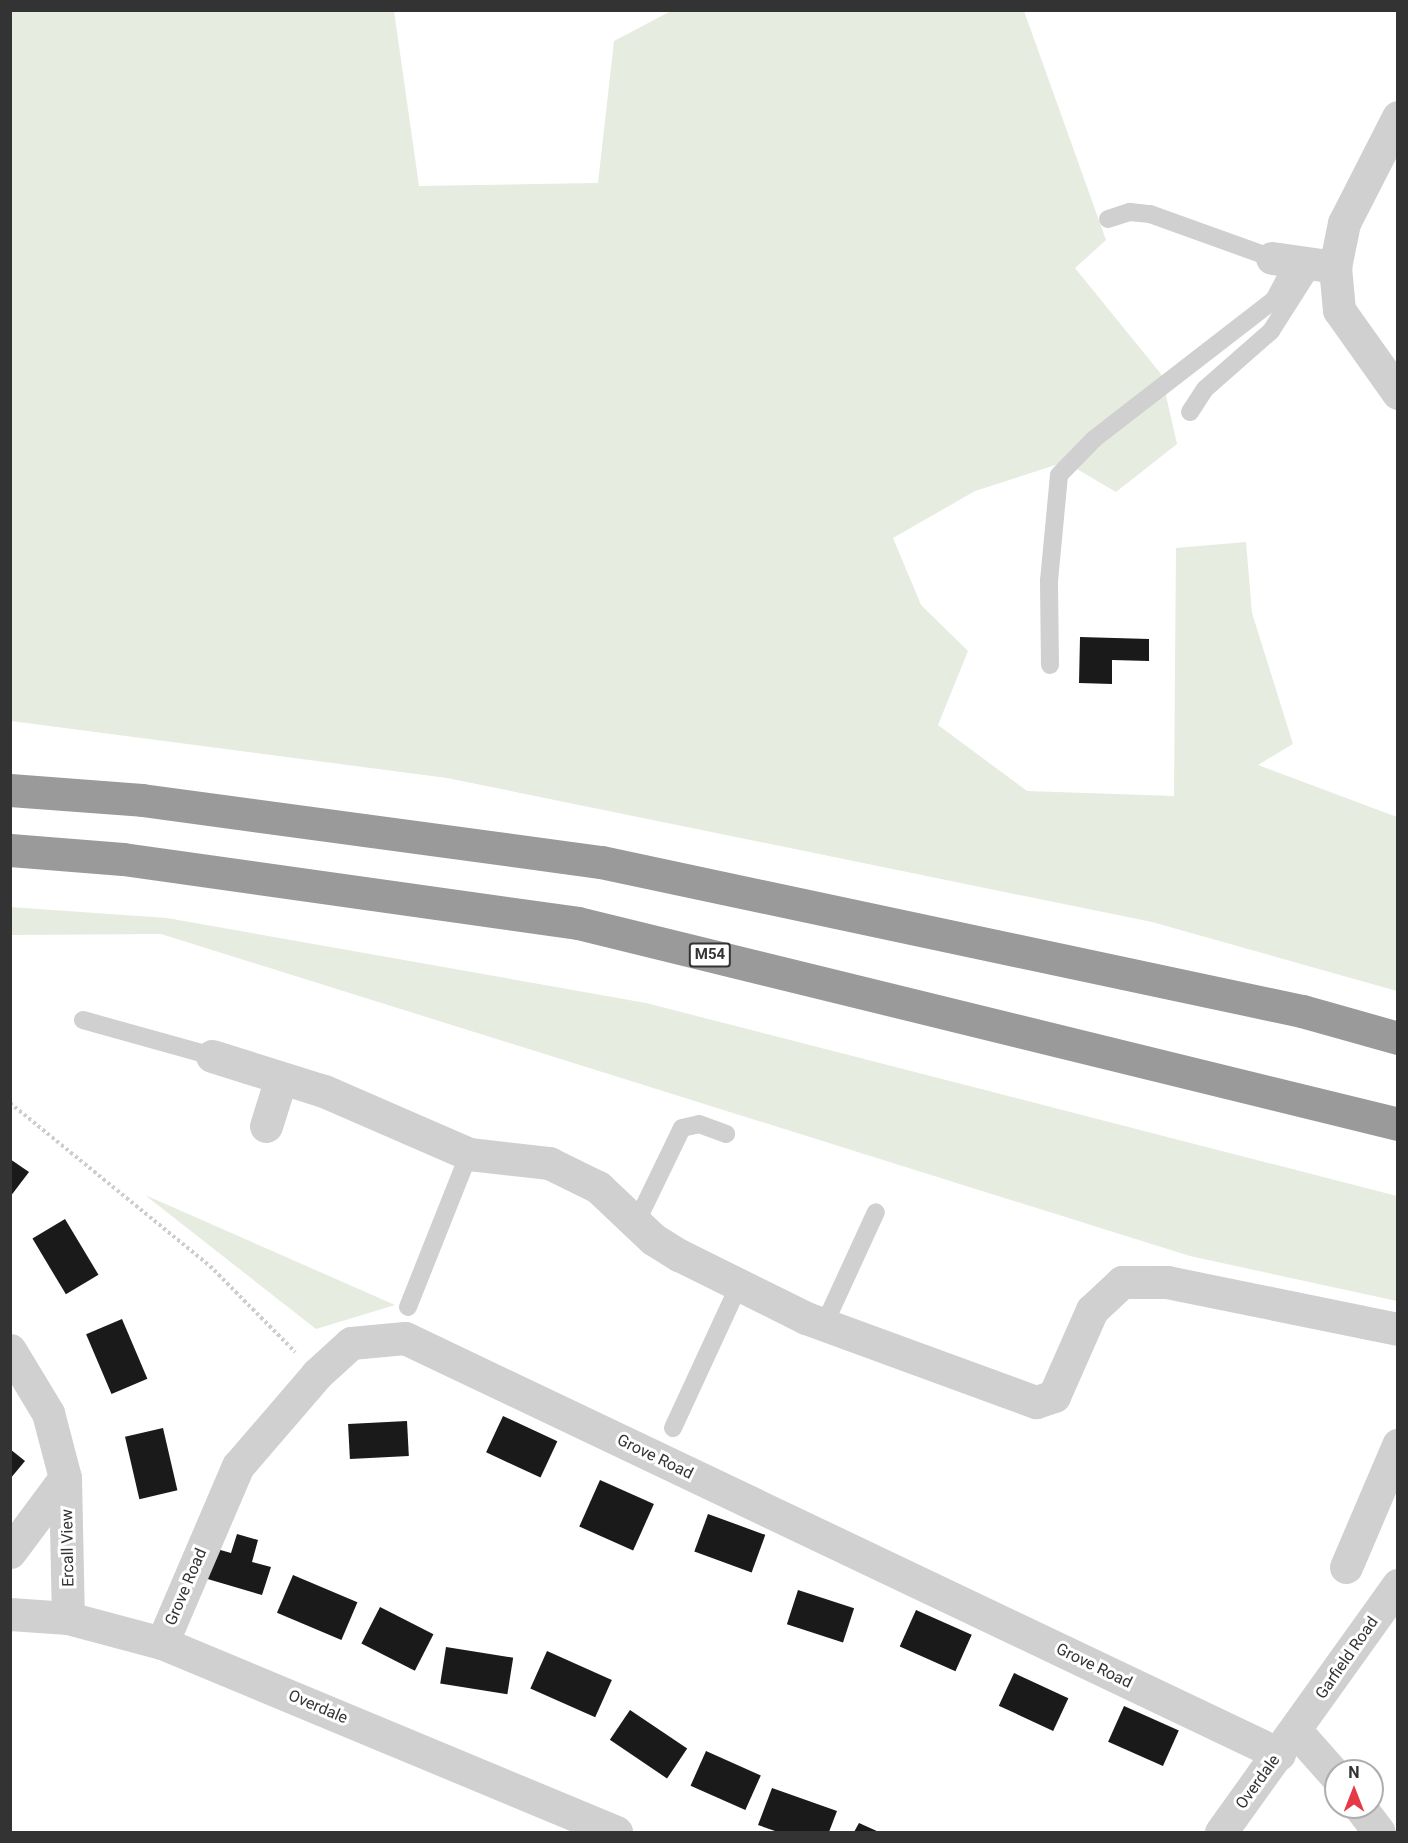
<!DOCTYPE html>
<style>
body{margin:0}
#map{position:relative;width:1408px;height:1843px;overflow:hidden;background:#fff;font-family:Roboto,sans-serif}
div>[style]{position:absolute}
.green>*{inset:0;background:#e6ecdf}
.building>*{inset:0;background:#1a1a1a;transform-origin:0 0}
.path>*{height:4px;margin-top:-2px;transform-origin:0;background:repeating-linear-gradient(90deg,#cdcdcd 0 3px,transparent 0 6px)}
.service>*{height:18px;margin:-9px;padding:0 9px;transform-origin:9px;border-radius:9px;background:#d0d0d0}
.minor>*{height:33px;margin:-16.5px;padding:0 16.5px;transform-origin:16.5px;border-radius:16.5px;background:#d0d0d0}
.motorway>*{height:33px;margin:-16.5px;padding:0 16.5px;transform-origin:16.5px;border-radius:16.5px;background:#9a9a9a}
span{translate:-50% -50%;white-space:nowrap;text-align:center;line-height:1.15;-webkit-text-stroke:6px #fff;paint-order:stroke}
.shield-label span{padding:2px 4px;background:#fff;border:2px solid;border-radius:4px;-webkit-text-stroke-width:0}
.shield-label{font-size:15px;color:#333;font-weight:700}
.street-label{font-size:16px;color:#333}
.frame{position:absolute;inset:0;border:12px solid #333;pointer-events:none}
.north{position:absolute;left:1324px;top:1759px;width:60px;height:60px;box-sizing:border-box;background:#fff;border:2px solid #adadad;border-radius:50%;rotate:0deg;font-size:16px;font-weight:700;line-height:24px;text-align:center;color:#333}
.north::after{content:'';display:block;margin:auto;width:21px;height:27px;background:#e63946;clip-path:polygon(50% 0,100% 100%,50% 72%,0 100%)}
</style>
<div id="map">
<div class="green">
<i style="clip-path:polygon(11px 11px,394px 11px,419px 186px,598px 183px,614px 41px,671px 11px,1024px 11px,1106px 240px,1075px 268px,1161px 374px,1177px 444px,1116px 492px,1065px 462px,975px 491px,893px 538px,921px 605px,968px 651px,938px 725px,1027px 791px,1174px 796px,1176px 548px,1246px 542px,1252px 613px,1293px 744px,1258px 765px,1397px 817px,1397px 991px,1152px 922px,447px 778px,11px 721px)"></i>
<i style="clip-path:polygon(10px 907px,167px 918px,646px 1003px,1397px 1196px,1397px 1301px,1190px 1256px,161px 934px,11px 935px)"></i>
<i style="clip-path:polygon(145px 1195px,395px 1305px,316px 1329px)"></i>
</div>
<div class="building">
<i style="clip-path:polygon(1080px 637px,1149px 639px,1149px 661px,1112px 660px,1112px 684px,1079px 683px)"></i>
<i style="clip-path:polygon(10px 1159px,29px 1172px,10px 1197px)"></i>
<i style="left:65px;top:1219px;width:65px;height:38px;rotate:59deg"></i>
<i style="left:122px;top:1319px;width:65px;height:39px;rotate:67deg"></i>
<i style="left:503px;top:1416px;width:60px;height:40px;rotate:25deg"></i>
<i style="left:407px;top:1421px;width:35px;height:59px;rotate:87deg"></i>
<i style="left:163px;top:1428px;width:64px;height:39px;rotate:77deg"></i>
<i style="clip-path:polygon(10px 1449px,25px 1461px,10px 1479px)"></i>
<i style="left:600px;top:1480px;width:59px;height:51px;rotate:24deg"></i>
<i style="left:708px;top:1514px;width:61px;height:40px;rotate:20deg"></i>
<i style="clip-path:polygon(237px 1534px,258px 1540px,252px 1562px,271px 1567px,262px 1595px,194px 1575px,203px 1545px,231px 1553px)"></i>
<i style="left:293px;top:1575px;width:70px;height:41px;rotate:23deg"></i>
<i style="left:798px;top:1590px;width:59px;height:36px;rotate:18deg"></i>
<i style="left:380px;top:1607px;width:60px;height:41px;rotate:27deg"></i>
<i style="left:916px;top:1610px;width:61px;height:40px;rotate:24deg"></i>
<i style="left:446px;top:1647px;width:68px;height:37px;rotate:9deg"></i>
<i style="left:547px;top:1651px;width:71px;height:41px;rotate:24deg"></i>
<i style="left:1014px;top:1673px;width:60px;height:36px;rotate:25deg"></i>
<i style="left:1124px;top:1706px;width:60px;height:39px;rotate:24deg"></i>
<i style="left:630px;top:1710px;width:69px;height:36px;rotate:34deg"></i>
<i style="left:706px;top:1751px;width:60px;height:38px;rotate:24deg"></i>
<i style="clip-path:polygon(772px 1788px,837px 1811px,829px 1832px,778px 1832px,758px 1825px)"></i>
<i style="clip-path:polygon(859px 1823px,879px 1832px,854px 1832px)"></i>
</div>
<div class="path">
<i style="left:10px;top:1103px;width:258px;rotate:39.2deg"></i>
<i style="left:210px;top:1266px;width:121px;rotate:45.3deg"></i>
</div>
<div class="service">
<i style="left:1108px;top:219px;width:23px;rotate:-18deg"></i>
<i style="left:1130px;top:212px;width:20px;rotate:6deg"></i>
<i style="left:1150px;top:214px;width:130px;rotate:19.8deg"></i>
<i style="left:1190px;top:412px;width:27px;rotate:-57deg"></i>
<i style="left:1205px;top:389px;width:88px;rotate:-41.3deg"></i>
<i style="left:1271px;top:331px;width:78px;rotate:-57.5deg"></i>
<i style="left:1050px;top:665px;width:84px;rotate:-90.7deg"></i>
<i style="left:1049px;top:581px;width:106px;rotate:-84.6deg"></i>
<i style="left:1059px;top:475px;width:50px;rotate:-45.8deg"></i>
<i style="left:1094px;top:439px;width:227px;rotate:-37.7deg"></i>
<i style="left:1274px;top:300px;width:43px;rotate:-62.2deg"></i>
<i style="left:83px;top:1020px;width:134px;rotate:15.6deg"></i>
<i style="left:637px;top:1221px;width:103px;rotate:-64.2deg"></i>
<i style="left:682px;top:1128px;width:17px;rotate:-13deg"></i>
<i style="left:699px;top:1124px;width:29px;rotate:20deg"></i>
<i style="left:408px;top:1307px;width:165px;rotate:-68.3deg"></i>
<i style="left:824px;top:1325px;width:124px;rotate:-65.3deg"></i>
<i style="left:673px;top:1428px;width:160px;rotate:-65.2deg"></i>
</div>
<div class="minor">
<i style="left:1398px;top:117px;width:119px;rotate:117deg"></i>
<i style="left:1344px;top:223px;width:45px;rotate:101.6deg"></i>
<i style="left:1335px;top:267px;width:43px;rotate:84.7deg"></i>
<i style="left:1339px;top:310px;width:102px;rotate:54.6deg"></i>
<i style="left:1272px;top:258px;width:64px;rotate:8.1deg"></i>
<i style="left:212px;top:1056px;width:117px;rotate:17.4deg"></i>
<i style="left:324px;top:1091px;width:158px;rotate:23.5deg"></i>
<i style="left:469px;top:1154px;width:81px;rotate:6.4deg"></i>
<i style="left:549px;top:1163px;width:55px;rotate:26.1deg"></i>
<i style="left:598px;top:1187px;width:76px;rotate:43.4deg"></i>
<i style="left:653px;top:1239px;width:31px;rotate:32deg"></i>
<i style="left:679px;top:1255px;width:142px;rotate:26.4deg"></i>
<i style="left:806px;top:1318px;width:245px;rotate:20.1deg"></i>
<i style="left:1036px;top:1402px;width:19px;rotate:-18deg"></i>
<i style="left:1054px;top:1396px;width:94px;rotate:-66.2deg"></i>
<i style="left:1092px;top:1310px;width:41px;rotate:-43deg"></i>
<i style="left:1122px;top:1282px;width:45px"></i>
<i style="left:1167px;top:1282px;width:236px;rotate:11.5deg"></i>
<i style="left:266px;top:1126px;width:50px;rotate:-72.6deg"></i>
<i style="left:10px;top:1350px;width:74px;rotate:58.9deg"></i>
<i style="left:48px;top:1413px;width:67px;rotate:75.3deg"></i>
<i style="left:65px;top:1478px;width:140px;rotate:88.8deg"></i>
<i style="left:10px;top:1552px;width:92px;rotate:-53.4deg"></i>
<i style="left:1346px;top:1567px;width:133px;rotate:-66.9deg"></i>
<i style="left:10px;top:1614px;width:58px;rotate:3.9deg"></i>
<i style="left:68px;top:1618px;width:97px;rotate:14.9deg"></i>
<i style="left:162px;top:1643px;width:492px;rotate:22.6deg"></i>
<i style="left:162px;top:1643px;width:193px;rotate:-66.8deg"></i>
<i style="left:238px;top:1466px;width:121px;rotate:-49.3deg"></i>
<i style="left:317px;top:1374px;width:46px;rotate:-42.4deg"></i>
<i style="left:351px;top:1343px;width:54px;rotate:-5.3deg"></i>
<i style="left:405px;top:1338px;width:968px;rotate:25.45deg"></i>
<i style="left:1296px;top:1731px;width:60px;rotate:48.4deg"></i>
<i style="left:1360px;top:1807px;width:31px;rotate:53deg"></i>
<i style="left:1221px;top:1832px;width:304px;rotate:-54.4deg"></i>
</div>
<div class="motorway">
<i style="left:10px;top:790px;width:132px;rotate:4.3deg"></i>
<i style="left:142px;top:800px;width:463px;rotate:7.7deg"></i>
<i style="left:601px;top:862px;width:717px;rotate:12deg"></i>
<i style="left:1302px;top:1011px;width:100px;rotate:15.7deg"></i>
<i style="left:10px;top:850px;width:113px;rotate:4.6deg"></i>
<i style="left:123px;top:859px;width:459px;rotate:8deg"></i>
<i style="left:578px;top:923px;width:844px;rotate:13.77deg"></i>
</div>
<div class="shield-label">
<span style="left:710px;top:955px">M54</span>
</div>
<div class="street-label">
<span style="left:655px;top:1457px;rotate:26deg">Grove Road</span>
<span style="left:68px;top:1548px;rotate:-91deg">Ercall View</span>
<span style="left:186px;top:1587px;rotate:-67deg">Grove Road</span>
<span style="left:1347px;top:1658px;rotate:-55deg">Garfield Road</span>
<span style="left:1094px;top:1666px;rotate:26deg">Grove Road</span>
<span style="left:318px;top:1707px;rotate:23deg">Overdale</span>
<span style="left:1258px;top:1782px;rotate:-54deg">Overdale</span>
</div>
<div class="frame"></div>
<div class="north">N</div>
</div>
